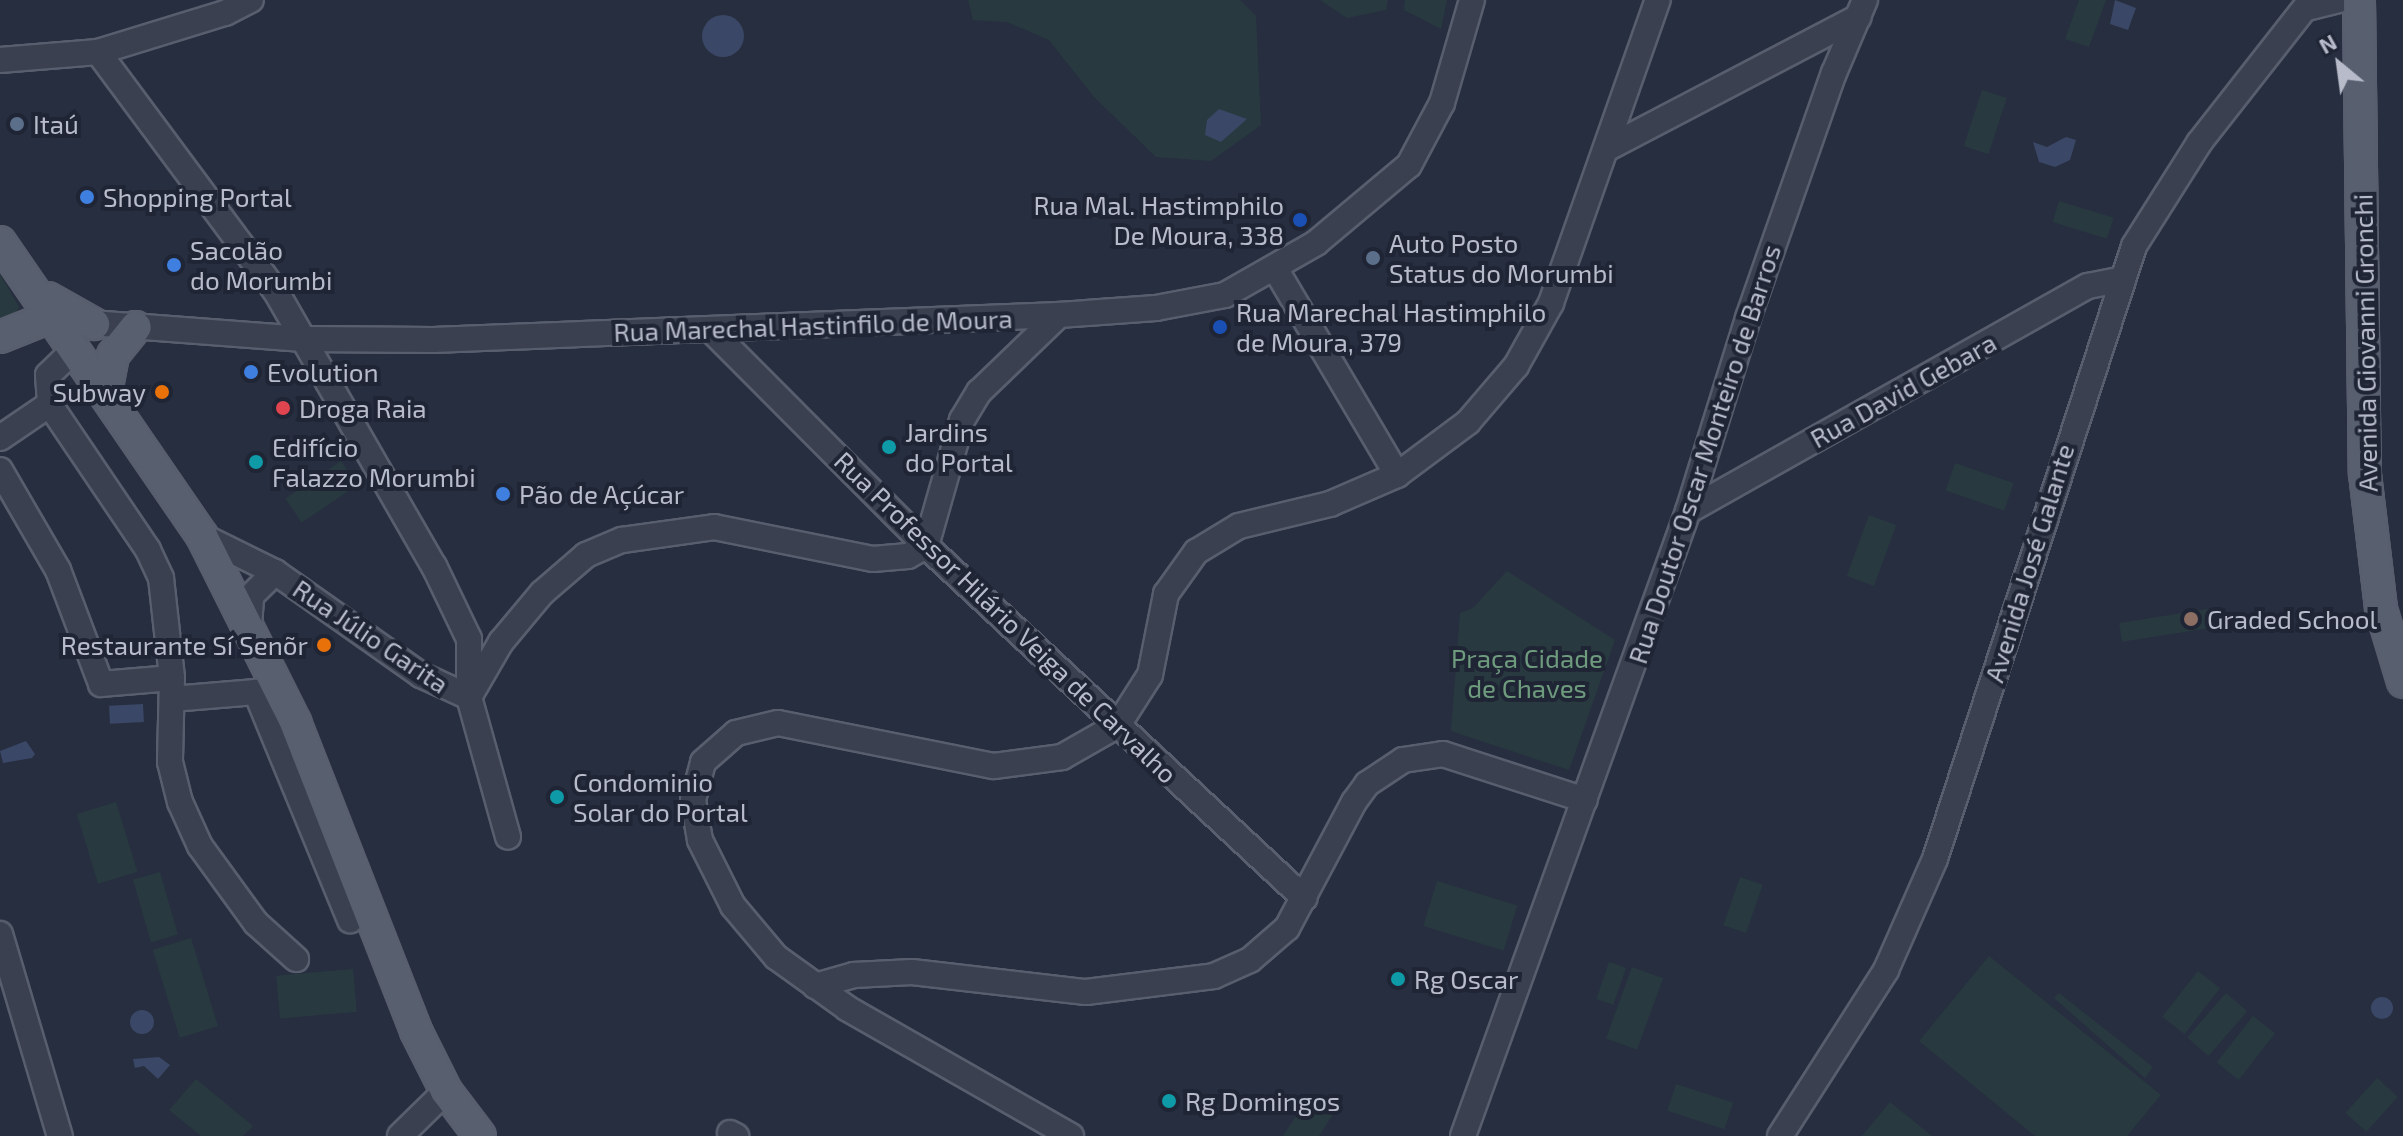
<!DOCTYPE html>
<meta charset="utf-8">
<style>
body{margin:0}
#map{position:relative;width:2403px;height:1136px;overflow:hidden;background:#262e3f;font-family:"Exo 2",sans-serif}
div>[style]{position:absolute}
.green>*{inset:0;background:#283a40;transform-origin:0 0}
.water>*{inset:0;background:#3a4766;transform-origin:0 0}
.round{border-radius:50%}
.roads{filter:drop-shadow(2px 0 #585e6d) drop-shadow(-2px 0 #585e6d) drop-shadow(0 2px #585e6d) drop-shadow(0 -2px #585e6d)}
.minor>*{height:24px;margin:-12px;padding:0 12px;transform-origin:12px;border-radius:12px;background:#3a404f}
.major>*{height:30px;margin:-15px;padding:0 15px;transform-origin:15px;border-radius:15px;background:#585f6f}
.dots>*{width:22px;height:22px;translate:-50% -50%;box-sizing:border-box;border:4px solid #1f2534;border-radius:50%}
span{translate:-50% -50%;white-space:nowrap;text-align:center;line-height:1.15;-webkit-text-stroke:8px #1f2534;paint-order:stroke}
.poi-label{font-size:26px;color:#b7bbca}
.left{translate:0 -50%;text-align:left}
.right{translate:-100% -50%;text-align:right}
.street-label{font-size:26px;color:#b7bbca}
.park-label{font-size:26px;color:#6e9a7e}
.north{position:absolute;left:2299px;top:24px;width:80px;height:80px;-webkit-text-stroke:6px #1f2534;paint-order:stroke;rotate:331deg;font-size:22px;font-weight:700;line-height:32px;text-align:center;color:#b7bbca}
.north::after{content:'';display:block;margin:auto;width:28px;height:36px;background:#b7bbca;clip-path:polygon(50% 0,100% 100%,50% 72%,0 100%)}
</style>
<div id="map">
<div class="green">
<i style="clip-path:polygon(968px 0,1240px 0,1256px 16px,1261px 125px,1211px 161px,1156px 157px,1094px 97px,1049px 40px,1007px 22px,973px 20px)"></i>
<i style="clip-path:polygon(1320px 0,1388px 0,1386px 10px,1347px 18px)"></i>
<i style="clip-path:polygon(1405px 0,1447px 0,1441px 29px,1404px 10px)"></i>
<i style="clip-path:polygon(2079px 0,2106px 0,2089px 47px,2065px 39px)"></i>
<i style="left:1982px;top:90px;width:26px;height:59px;rotate:18deg"></i>
<i style="left:2059px;top:201px;width:57px;height:22px;rotate:17deg"></i>
<i style="clip-path:polygon(0 274px,19px 307px,12px 320px,0 324px)"></i>
<i style="left:341px;top:461px;width:29px;height:67px;rotate:56deg"></i>
<i style="left:1955px;top:463px;width:62px;height:29px;rotate:19deg"></i>
<i style="left:1869px;top:515px;width:29px;height:65px;rotate:20deg"></i>
<i style="clip-path:polygon(1507px 571px,1615px 640px,1569px 770px,1451px 731px,1460px 613px,1473px 608px)"></i>
<i style="left:2208px;top:609px;width:19px;height:90px;rotate:81deg"></i>
<i style="left:116px;top:802px;width:73px;height:41px;rotate:73deg"></i>
<i style="left:160px;top:872px;width:65px;height:28px;rotate:74deg"></i>
<i style="left:1740px;top:877px;width:24px;height:51px;rotate:19deg"></i>
<i style="left:1437px;top:881px;width:84px;height:47px;rotate:17deg"></i>
<i style="left:191px;top:938px;width:92px;height:40px;rotate:73deg"></i>
<i style="clip-path:polygon(1989px 956px,2161px 1095px,2127px 1136px,2035px 1136px,1919px 1041px)"></i>
<i style="left:1609px;top:962px;width:18px;height:39px;rotate:19deg"></i>
<i style="left:1632px;top:967px;width:33px;height:76px;rotate:20deg"></i>
<i style="left:353px;top:969px;width:43px;height:77px;rotate:85deg"></i>
<i style="left:2198px;top:971px;width:28px;height:58px;rotate:38deg"></i>
<i style="clip-path:polygon(2059px 993px,2153px 1067px,2145px 1078px,2054px 998px)"></i>
<i style="left:2226px;top:993px;width:28px;height:59px;rotate:41deg"></i>
<i style="left:2253px;top:1016px;width:28px;height:59px;rotate:38deg"></i>
<i style="left:2377px;top:1078px;width:28px;height:47px;rotate:42deg"></i>
<i style="clip-path:polygon(196px 1079px,253px 1126px,243px 1136px,201px 1136px,169px 1110px)"></i>
<i style="left:1676px;top:1084px;width:60px;height:28px;rotate:18deg"></i>
<i style="clip-path:polygon(1310px 1095px,1335px 1111px,1319px 1136px,1283px 1136px)"></i>
<i style="clip-path:polygon(1890px 1102px,1932px 1136px,1862px 1136px)"></i>
</div>
<div class="water">
<i style="clip-path:polygon(2115px 0,2136px 8px,2128px 30px,2110px 24px)"></i>
<i class="round" style="left:702px;top:15px;width:42px;height:42px"></i>
<i style="clip-path:polygon(1219px 109px,1247px 119px,1221px 142px,1205px 135px,1207px 120px)"></i>
<i style="clip-path:polygon(2066px 137px,2076px 140px,2070px 160px,2055px 167px,2039px 162px,2033px 142px,2047px 147px)"></i>
<i style="left:143px;top:704px;width:18px;height:34px;rotate:87deg"></i>
<i style="clip-path:polygon(26px 741px,35px 754px,32px 758px,3px 763px,0 751px)"></i>
<i class="round" style="left:2371px;top:997px;width:22px;height:22px"></i>
<i class="round" style="left:130px;top:1010px;width:24px;height:24px"></i>
<i style="clip-path:polygon(159px 1057px,170px 1065px,158px 1079px,144px 1066px,135px 1068px,133px 1059px)"></i>
</div>
<div class="roads">
<div class="minor">
<i style="left:2307px;top:8px;width:33px;rotate:-14deg"></i>
<i style="left:98px;top:52px;width:297px;rotate:53.4deg"></i>
<i style="left:275px;top:290px;width:319px;rotate:60.1deg"></i>
<i style="left:434px;top:566px;width:81px;rotate:64.4deg"></i>
<i style="left:469px;top:639px;width:58px;rotate:90deg"></i>
<i style="left:469px;top:697px;width:145px;rotate:74.4deg"></i>
<i style="left:0;top:60px;width:98px;rotate:-4.7deg"></i>
<i style="left:98px;top:52px;width:133px;rotate:-17.1deg"></i>
<i style="left:225px;top:13px;width:29px;rotate:-27deg"></i>
<i style="left:1606px;top:149px;width:285px;rotate:-27.6deg"></i>
<i style="left:1276px;top:270px;width:238px;rotate:59.4deg"></i>
<i style="left:78px;top:322px;width:229px;rotate:4.3deg"></i>
<i style="left:306px;top:339px;width:127px;rotate:0.5deg"></i>
<i style="left:433px;top:340px;width:626px;rotate:-2.29deg"></i>
<i style="left:1059px;top:315px;width:97px;rotate:-4.1deg"></i>
<i style="left:1156px;top:308px;width:70px;rotate:-10.7deg"></i>
<i style="left:1225px;top:295px;width:105px;rotate:-29.7deg"></i>
<i style="left:1316px;top:243px;width:121px;rotate:-40deg"></i>
<i style="left:1409px;top:165px;width:70px;rotate:-62deg"></i>
<i style="left:1442px;top:103px;width:107px;rotate:-73.8deg"></i>
<i style="left:712px;top:331px;width:303px;rotate:45.1deg"></i>
<i style="left:926px;top:546px;width:517px;rotate:42.96deg"></i>
<i style="left:76px;top:348px;width:39px;rotate:136deg"></i>
<i style="left:48px;top:375px;width:30px;rotate:86deg"></i>
<i style="left:50px;top:405px;width:175px;rotate:55.9deg"></i>
<i style="left:148px;top:550px;width:31px;rotate:65deg"></i>
<i style="left:161px;top:578px;width:101px;rotate:83.7deg"></i>
<i style="left:172px;top:678px;width:84px;rotate:91.4deg"></i>
<i style="left:170px;top:762px;width:41px;rotate:76deg"></i>
<i style="left:180px;top:802px;width:48px;rotate:65.6deg"></i>
<i style="left:200px;top:846px;width:95px;rotate:54deg"></i>
<i style="left:256px;top:923px;width:54px;rotate:42deg"></i>
<i style="left:0;top:438px;width:60px;rotate:-34.2deg"></i>
<i style="left:0;top:470px;width:116px;rotate:59.9deg"></i>
<i style="left:58px;top:570px;width:122px;rotate:69.3deg"></i>
<i style="left:101px;top:684px;width:71px;rotate:-4.8deg"></i>
<i style="left:1688px;top:511px;width:459px;rotate:-29.4deg"></i>
<i style="left:2088px;top:286px;width:36px;rotate:-11deg"></i>
<i style="left:202px;top:536px;width:81px;rotate:26.3deg"></i>
<i style="left:275px;top:572px;width:179px;rotate:35.2deg"></i>
<i style="left:421px;top:675px;width:53px;rotate:24.6deg"></i>
<i style="left:249px;top:627px;width:31px;rotate:-86deg"></i>
<i style="left:251px;top:596px;width:34px;rotate:-45deg"></i>
<i style="left:472px;top:692px;width:58px;rotate:-59.9deg"></i>
<i style="left:501px;top:642px;width:64px;rotate:-50.1deg"></i>
<i style="left:542px;top:593px;width:58px;rotate:-40.8deg"></i>
<i style="left:586px;top:555px;width:39px;rotate:-23deg"></i>
<i style="left:622px;top:540px;width:93px;rotate:-8deg"></i>
<i style="left:714px;top:527px;width:162px;rotate:11.4deg"></i>
<i style="left:873px;top:559px;width:35px;rotate:-5deg"></i>
<i style="left:908px;top:556px;width:21px;rotate:-29deg"></i>
<i style="left:926px;top:546px;width:131px;rotate:-74.1deg"></i>
<i style="left:962px;top:420px;width:33px;rotate:-59deg"></i>
<i style="left:979px;top:392px;width:111px;rotate:-43.9deg"></i>
<i style="left:172px;top:699px;width:84px;rotate:-4.8deg"></i>
<i style="left:256px;top:692px;width:247px;rotate:67.6deg"></i>
<i style="left:0;top:934px;width:211px;rotate:73.5deg"></i>
<i style="left:815px;top:986px;width:41px;rotate:-15.8deg"></i>
<i style="left:854px;top:975px;width:58px;rotate:-3deg"></i>
<i style="left:912px;top:972px;width:175px;rotate:6.6deg"></i>
<i style="left:1086px;top:992px;width:129px;rotate:-7.1deg"></i>
<i style="left:1214px;top:976px;width:39px;rotate:-24deg"></i>
<i style="left:1250px;top:960px;width:49px;rotate:-40.9deg"></i>
<i style="left:1287px;top:928px;width:143px;rotate:-62deg"></i>
<i style="left:1354px;top:802px;width:22px;rotate:-54deg"></i>
<i style="left:1367px;top:784px;width:43px;rotate:-33.7deg"></i>
<i style="left:1403px;top:760px;width:40px;rotate:-8.5deg"></i>
<i style="left:1443px;top:754px;width:149px;rotate:17.9deg"></i>
<i style="left:730px;top:1133px;width:7px;rotate:27deg"></i>
<i style="left:400px;top:1136px;width:64px;rotate:-44.4deg"></i>
<i style="left:1071px;top:1136px;width:258px;rotate:-150.3deg"></i>
<i style="left:847px;top:1008px;width:87px;rotate:-144.3deg"></i>
<i style="left:776px;top:957px;width:67px;rotate:-130.1deg"></i>
<i style="left:733px;top:906px;width:74px;rotate:-116.6deg"></i>
<i style="left:700px;top:840px;width:41px;rotate:-99.9deg"></i>
<i style="left:693px;top:800px;width:39px;rotate:-75deg"></i>
<i style="left:703px;top:762px;width:44px;rotate:-41.3deg"></i>
<i style="left:736px;top:733px;width:43px;rotate:-13.4deg"></i>
<i style="left:778px;top:723px;width:220px;rotate:11.3deg"></i>
<i style="left:994px;top:766px;width:69px;rotate:-7.5deg"></i>
<i style="left:1062px;top:757px;width:64px;rotate:-29.7deg"></i>
<i style="left:1118px;top:725px;width:59px;rotate:-57.4deg"></i>
<i style="left:1150px;top:675px;width:83px;rotate:-78.8deg"></i>
<i style="left:1166px;top:594px;width:52px;rotate:-54.5deg"></i>
<i style="left:1196px;top:552px;width:50px;rotate:-31.2deg"></i>
<i style="left:1239px;top:526px;width:94px;rotate:-13.6deg"></i>
<i style="left:1330px;top:504px;width:73px;rotate:-23.4deg"></i>
<i style="left:1397px;top:475px;width:89px;rotate:-36.7deg"></i>
<i style="left:1468px;top:422px;width:74px;rotate:-49.4deg"></i>
<i style="left:1516px;top:366px;width:72px;rotate:-60.9deg"></i>
<i style="left:1551px;top:303px;width:321px;rotate:-70.6deg"></i>
<i style="left:1463px;top:1136px;width:664px;rotate:-70.2deg"></i>
<i style="left:1688px;top:511px;width:202px;rotate:-72.7deg"></i>
<i style="left:1748px;top:318px;width:260px;rotate:-70.7deg"></i>
<i style="left:1834px;top:73px;width:79px;rotate:-67deg"></i>
<i style="left:1780px;top:1136px;width:197px;rotate:-57.4deg"></i>
<i style="left:1886px;top:970px;width:121px;rotate:-66.2deg"></i>
<i style="left:1935px;top:859px;width:644px;rotate:-72.01deg"></i>
<i style="left:2134px;top:246px;width:122px;rotate:-57.7deg"></i>
<i style="left:2199px;top:143px;width:182px;rotate:-51.9deg"></i>
</div>
<div class="major">
<i style="left:2359px;top:0;width:474px;rotate:89.3deg"></i>
<i style="left:2365px;top:474px;width:136px;rotate:83.2deg"></i>
<i style="left:2381px;top:609px;width:76px;rotate:73.2deg"></i>
<i style="left:0;top:242px;width:357px;rotate:55.5deg"></i>
<i style="left:202px;top:536px;width:208px;rotate:63.4deg"></i>
<i style="left:295px;top:722px;width:332px;rotate:68.6deg"></i>
<i style="left:416px;top:1031px;width:67px;rotate:63.4deg"></i>
<i style="left:446px;top:1091px;width:56px;rotate:52.9deg"></i>
<i style="left:48px;top:298px;width:53px;rotate:29.5deg"></i>
<i style="left:0;top:337px;width:43px;rotate:-21.8deg"></i>
<i style="left:40px;top:321px;width:18px"></i>
<i style="left:106px;top:392px;width:38px;rotate:-79deg"></i>
<i style="left:113px;top:355px;width:36px;rotate:-51deg"></i>
</div>
</div>
<div class="dots">
<i style="left:17px;top:124px;background:#5c6f8a"></i>
<i style="left:87px;top:197px;background:#3f7fe0"></i>
<i style="left:1300px;top:220px;background:#1a4fb4"></i>
<i style="left:1373px;top:258px;background:#5c6f8a"></i>
<i style="left:174px;top:265px;background:#3f7fe0"></i>
<i style="left:1220px;top:327px;background:#1a4fb4"></i>
<i style="left:251px;top:372px;background:#3f7fe0"></i>
<i style="left:162px;top:392px;background:#e8710a"></i>
<i style="left:283px;top:408px;background:#e0444e"></i>
<i style="left:889px;top:447px;background:#0f9aa8"></i>
<i style="left:256px;top:462px;background:#0f9aa8"></i>
<i style="left:503px;top:494px;background:#3f7fe0"></i>
<i style="left:2191px;top:619px;background:#8d6e63"></i>
<i style="left:324px;top:645px;background:#e8710a"></i>
<i style="left:557px;top:797px;background:#0f9aa8"></i>
<i style="left:1398px;top:979px;background:#0f9aa8"></i>
<i style="left:1169px;top:1101px;background:#0f9aa8"></i>
</div>
<div class="poi-label">
<span class="left" style="left:33px;top:124px">Itaú</span>
<span class="left" style="left:103px;top:197px">Shopping Portal</span>
<span class="right" style="left:1284px;top:220px">Rua Mal. Hastimphilo<br>De Moura, 338</span>
<span class="left" style="left:1389px;top:258px">Auto Posto<br>Status do Morumbi</span>
<span class="left" style="left:190px;top:265px">Sacolão<br>do Morumbi</span>
<span class="left" style="left:1236px;top:327px">Rua Marechal Hastimphilo<br>de Moura, 379</span>
<span class="left" style="left:267px;top:372px">Evolution</span>
<span class="right" style="left:146px;top:392px">Subway</span>
<span class="left" style="left:299px;top:408px">Droga Raia</span>
<span class="left" style="left:905px;top:447px">Jardins<br>do Portal</span>
<span class="left" style="left:272px;top:462px">Edifício<br>Falazzo Morumbi</span>
<span class="left" style="left:519px;top:494px">Pão de Açúcar</span>
<span class="left" style="left:2207px;top:619px">Graded School</span>
<span class="right" style="left:308px;top:645px">Restaurante Sí Senõr</span>
<span class="left" style="left:573px;top:797px">Condominio<br>Solar do Portal</span>
<span class="left" style="left:1414px;top:979px">Rg Oscar</span>
<span class="left" style="left:1185px;top:1101px">Rg Domingos</span>
</div>
<div class="street-label">
<span style="left:813px;top:325px;rotate:-2deg">Rua Marechal Hastinfilo de Moura</span>
<span style="left:2365px;top:343px;rotate:-91deg">Avenida Giovanni Gronchi</span>
<span style="left:1903px;top:390px;rotate:-29deg">Rua David Gebara</span>
<span style="left:1704px;top:454px;rotate:-72deg">Rua Doutor Oscar Monteiro de Barros</span>
<span style="left:2029px;top:563px;rotate:-73deg">Avenida José Galante</span>
<span style="left:1006px;top:617px;rotate:44deg">Rua Professor Hilário Veiga de Carvalho</span>
<span style="left:371px;top:636px;rotate:34deg">Rua Júlio Garita</span>
</div>
<div class="park-label">
<span style="left:1527px;top:673px">Praça Cidade<br>de Chaves</span>
</div>
<div class="north">N</div>
</div>
